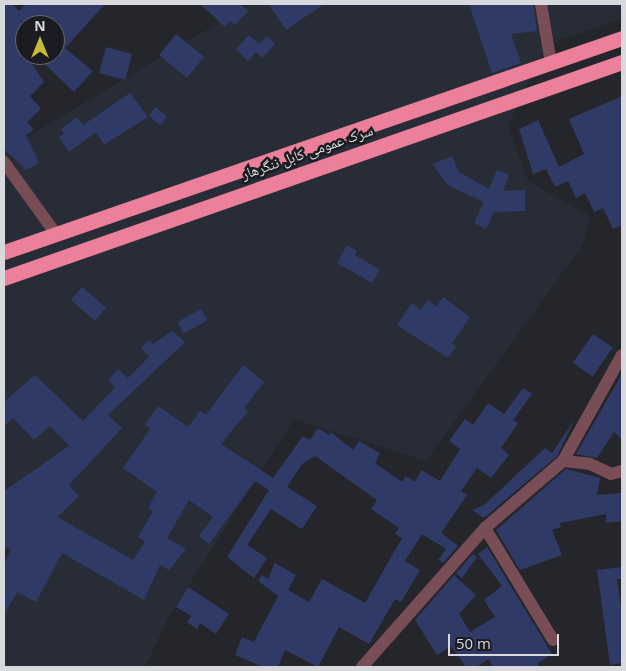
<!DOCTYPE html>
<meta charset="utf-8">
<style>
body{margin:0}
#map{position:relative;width:626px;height:671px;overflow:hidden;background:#24262b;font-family:"Open Sans","Noto Naskh Arabic",sans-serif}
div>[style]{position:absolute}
.built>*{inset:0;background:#282c37}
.building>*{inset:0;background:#2f3b66;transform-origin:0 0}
.street>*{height:12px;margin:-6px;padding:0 6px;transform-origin:6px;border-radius:6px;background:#794d56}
.highway>*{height:15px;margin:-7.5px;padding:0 7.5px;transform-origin:7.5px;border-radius:7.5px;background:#ec7f99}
span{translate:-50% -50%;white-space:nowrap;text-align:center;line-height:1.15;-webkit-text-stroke:5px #1a1c21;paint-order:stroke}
.street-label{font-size:15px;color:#d8d9dd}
.frame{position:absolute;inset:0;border:5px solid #d8d9dd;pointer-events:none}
.north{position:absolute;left:15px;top:15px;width:50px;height:50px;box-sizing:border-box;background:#1a1c21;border:1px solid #66686c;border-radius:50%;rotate:0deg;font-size:14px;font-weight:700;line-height:20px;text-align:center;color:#d8d9dd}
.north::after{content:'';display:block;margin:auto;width:18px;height:22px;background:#c8bb3b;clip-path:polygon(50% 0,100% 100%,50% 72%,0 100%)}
.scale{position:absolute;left:448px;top:634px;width:111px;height:22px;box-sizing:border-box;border:2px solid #d8d9dd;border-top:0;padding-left:6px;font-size:15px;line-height:18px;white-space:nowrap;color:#d8d9dd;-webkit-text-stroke:4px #1a1c21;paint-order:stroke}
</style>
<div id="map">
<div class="built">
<i style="clip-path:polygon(250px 4px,622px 4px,622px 19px,546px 45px,508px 126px,528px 181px,590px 216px,583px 244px,426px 461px,294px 419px,168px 618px,145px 667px,4px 667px,4px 151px)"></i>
</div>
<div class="building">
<i style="clip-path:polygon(4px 4px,12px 4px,19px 11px,26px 4px,105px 4px,65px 48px,93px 71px,74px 92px,35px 55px,55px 55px,55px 25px,25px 25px,25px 42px,20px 46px,44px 82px,30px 96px,41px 109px,27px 122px,34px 130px,26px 135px,39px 163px,26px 170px,4px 149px)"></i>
<i style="clip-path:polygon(200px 4px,240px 4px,248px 11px,235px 25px,230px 21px,225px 27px)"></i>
<i style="clip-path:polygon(269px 4px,324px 4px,286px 30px)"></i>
<i style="clip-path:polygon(469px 4px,533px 4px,537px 31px,511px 34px,521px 63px,492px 73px)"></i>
<i style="left:176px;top:34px;width:36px;height:27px;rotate:39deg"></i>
<i style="clip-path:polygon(249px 35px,259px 44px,267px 36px,275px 44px,262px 58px,256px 52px,248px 61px,236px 49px)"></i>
<i style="left:106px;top:47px;width:27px;height:27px;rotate:15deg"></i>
<i style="clip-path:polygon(130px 93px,148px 117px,104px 145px,96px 132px,69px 152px,59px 137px,64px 134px,61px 129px,77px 117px,83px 125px)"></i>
<i style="clip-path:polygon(622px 96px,622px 225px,613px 229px,603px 208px,594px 212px,585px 193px,576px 198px,568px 181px,555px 187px,546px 169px,533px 174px,519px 129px,538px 120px,559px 167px,584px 154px,569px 119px)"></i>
<i style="left:156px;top:107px;width:15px;height:11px;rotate:42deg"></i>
<i style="clip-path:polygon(452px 156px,459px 172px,489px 189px,497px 170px,509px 175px,503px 191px,525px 190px,525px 211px,494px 212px,486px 229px,474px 223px,484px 202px,447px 185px,433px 164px)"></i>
<i style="clip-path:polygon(347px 245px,357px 251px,355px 255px,380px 270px,372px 283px,337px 263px)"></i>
<i style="left:82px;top:287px;width:32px;height:17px;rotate:41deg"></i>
<i style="clip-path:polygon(443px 297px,470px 317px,452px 343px,456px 346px,448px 358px,397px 325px,412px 303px,421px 310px,428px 300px,436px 307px)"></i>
<i style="left:201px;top:309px;width:13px;height:27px;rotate:61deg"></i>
<i style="clip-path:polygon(172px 331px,185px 342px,108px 415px,122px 428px,69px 485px,79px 496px,57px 517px,133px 560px,145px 541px,138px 537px,153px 511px,148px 508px,157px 492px,123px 468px,150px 429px,145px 425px,158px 406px,188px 427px,200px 411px,206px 415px,243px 365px,264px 382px,244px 408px,248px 411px,221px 444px,273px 478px,303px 436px,310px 440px,318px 428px,329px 435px,331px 432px,353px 450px,359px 441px,380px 453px,375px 463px,402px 482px,406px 476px,415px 482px,421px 470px,440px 481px,460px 449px,449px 441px,465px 419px,473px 425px,488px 403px,504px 414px,523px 388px,532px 394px,513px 420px,518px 423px,501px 448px,509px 455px,491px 478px,477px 468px,461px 491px,467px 495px,441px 533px,458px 546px,443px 563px,438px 560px,446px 549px,422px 534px,405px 561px,420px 570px,401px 602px,395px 599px,369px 644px,339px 627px,318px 667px,285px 650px,278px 667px,263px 667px,235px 655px,242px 637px,254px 642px,278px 596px,258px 581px,262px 575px,268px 579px,275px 563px,296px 575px,288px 590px,309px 602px,322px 579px,365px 603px,402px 538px,395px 534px,399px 528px,371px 509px,377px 500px,315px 456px,302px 464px,287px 487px,317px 506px,302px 529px,271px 509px,247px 545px,267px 558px,254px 578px,227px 557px,269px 490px,255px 481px,209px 544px,199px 536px,213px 517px,189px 500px,167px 538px,186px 549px,169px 570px,160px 565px,144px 600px,62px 553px,36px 602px,17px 592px,4px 615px,4px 565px,11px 550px,4px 546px,4px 491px,69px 446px,50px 426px,34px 440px,13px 418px,4px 426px,4px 402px,35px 375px,83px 421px,115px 387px,108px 380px,118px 369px,128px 378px,149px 357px,141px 348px,149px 340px,153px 344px)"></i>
<i style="left:593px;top:334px;width:24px;height:35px;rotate:35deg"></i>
<i style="clip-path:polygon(622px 374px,622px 440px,614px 432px,597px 458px,576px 454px)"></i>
<i style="clip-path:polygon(575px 419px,557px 456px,484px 518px,472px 510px,484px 505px,545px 448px,552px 453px)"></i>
<i style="clip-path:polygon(566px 469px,600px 478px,597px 495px,622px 493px,622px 521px,606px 523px,606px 514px,560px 523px,561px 527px,552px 530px,562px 555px,520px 570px,496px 530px)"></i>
<i style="clip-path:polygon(487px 547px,552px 654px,538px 663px,539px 667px,493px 667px,489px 659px,476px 667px,466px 667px,451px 646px,437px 655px,415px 620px,454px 575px,476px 595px,459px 614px,470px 632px,495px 617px,484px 600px,502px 586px,478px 554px)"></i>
<i style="clip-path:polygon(473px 554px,477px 557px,462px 578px,456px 573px)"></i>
<i style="clip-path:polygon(622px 567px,622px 579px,617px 579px,622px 616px,622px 663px,610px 665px,597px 570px)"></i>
<i style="clip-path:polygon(188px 587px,229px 614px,216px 634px,200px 623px,197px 629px,187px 622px,191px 616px,176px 607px)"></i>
</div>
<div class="street">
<i style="left:541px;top:4px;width:60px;rotate:80.4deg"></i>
<i style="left:4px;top:162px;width:89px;rotate:54.2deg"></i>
<i style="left:563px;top:461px;width:27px;rotate:6deg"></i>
<i style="left:590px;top:464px;width:23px;rotate:25deg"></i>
<i style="left:611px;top:474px;width:11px;rotate:-15deg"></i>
<i style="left:485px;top:528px;width:131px;rotate:58.7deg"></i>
<i style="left:362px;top:667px;width:186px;rotate:-48.5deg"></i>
<i style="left:485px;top:528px;width:103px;rotate:-40.7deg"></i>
<i style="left:563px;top:461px;width:121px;rotate:-60.9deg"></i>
</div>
<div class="highway">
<i style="left:4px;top:252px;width:654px;rotate:-19.1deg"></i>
<i style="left:4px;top:278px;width:655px;rotate:-19.27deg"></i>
</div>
<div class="street-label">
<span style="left:307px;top:152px;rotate:-19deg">سرک عمومی کابل ننگرهار</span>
</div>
<div class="frame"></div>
<div class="north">N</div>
<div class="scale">50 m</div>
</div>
